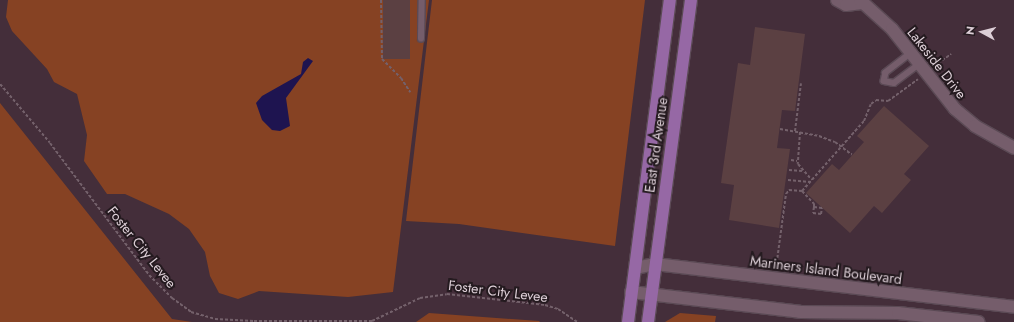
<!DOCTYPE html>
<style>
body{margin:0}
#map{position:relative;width:1014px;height:322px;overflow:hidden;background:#442e3a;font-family:Jost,sans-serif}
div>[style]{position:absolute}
.green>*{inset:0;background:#864223}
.water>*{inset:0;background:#1e1450}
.building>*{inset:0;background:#5b4042;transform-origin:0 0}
.path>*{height:2px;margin-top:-1px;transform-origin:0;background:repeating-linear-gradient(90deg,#74616b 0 3px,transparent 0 5px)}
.roads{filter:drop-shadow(1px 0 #5b4a55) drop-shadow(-1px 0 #5b4a55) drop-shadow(0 1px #5b4a55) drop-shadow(0 -1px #5b4a55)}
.lane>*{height:5.5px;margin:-2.75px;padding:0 2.75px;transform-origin:2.75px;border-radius:2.75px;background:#755d6b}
.secondary>*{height:12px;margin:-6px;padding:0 6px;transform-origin:6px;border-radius:6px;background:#755d6b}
.primary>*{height:12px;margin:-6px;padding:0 6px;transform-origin:6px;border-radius:6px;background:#9668a5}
span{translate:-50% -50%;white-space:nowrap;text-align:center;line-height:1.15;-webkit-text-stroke:4px #241a1f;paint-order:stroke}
.street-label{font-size:14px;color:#ddcfd7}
.north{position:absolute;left:962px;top:12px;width:40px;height:40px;-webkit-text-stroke:3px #241a1f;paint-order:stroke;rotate:277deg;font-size:11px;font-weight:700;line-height:16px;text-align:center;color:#ddcfd7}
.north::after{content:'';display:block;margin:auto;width:14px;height:18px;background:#ddcfd7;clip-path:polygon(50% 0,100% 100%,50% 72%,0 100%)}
</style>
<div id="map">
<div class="green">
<i style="clip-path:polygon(8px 0,429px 0,393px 292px,348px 297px,259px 291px,238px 299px,219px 293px,210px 276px,205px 252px,189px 229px,169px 214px,125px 194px,107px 194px,84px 161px,87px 135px,77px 94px,54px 82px,47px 69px,12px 31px,6px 17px)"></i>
<i style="clip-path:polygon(432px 0,645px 0,615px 246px,459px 224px,406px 221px)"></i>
<i style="clip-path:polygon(0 103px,172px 319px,192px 322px,0 322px)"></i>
<i style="clip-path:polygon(429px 313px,539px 321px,540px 322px,416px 322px)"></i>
<i style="clip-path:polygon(680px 313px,716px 316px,715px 322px,665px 322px)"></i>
</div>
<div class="water">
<i style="clip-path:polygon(308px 58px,313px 61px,286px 98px,290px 126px,280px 131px,272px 130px,262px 120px,256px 103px,262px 96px,301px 74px,303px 62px)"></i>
</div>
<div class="building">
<i style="left:383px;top:0;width:27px;height:59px"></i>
<i style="clip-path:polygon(755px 27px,805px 34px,795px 111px,782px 110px,777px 148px,790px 149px,779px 228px,729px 220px,734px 185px,721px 183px,738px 63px,750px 65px)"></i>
<i style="clip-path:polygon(884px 106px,929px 146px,904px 174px,911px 180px,882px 213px,874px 206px,850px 233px,806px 193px,832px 164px,839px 170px,864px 142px,857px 136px)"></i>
</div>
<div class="path">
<i style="left:381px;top:0;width:59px;rotate:89deg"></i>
<i style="left:382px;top:59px;width:27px;rotate:45deg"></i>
<i style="left:401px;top:78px;width:17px;rotate:57deg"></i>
<i style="left:934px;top:66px;width:21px;rotate:-35deg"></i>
<i style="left:0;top:84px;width:77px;rotate:49.7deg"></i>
<i style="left:50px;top:143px;width:165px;rotate:53.1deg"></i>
<i style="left:149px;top:275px;width:33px;rotate:45deg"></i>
<i style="left:172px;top:298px;width:24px;rotate:36deg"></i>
<i style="left:191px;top:312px;width:25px;rotate:16deg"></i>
<i style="left:215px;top:319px;width:39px;rotate:3deg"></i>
<i style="left:254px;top:321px;width:118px"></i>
<i style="left:372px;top:321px;width:53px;rotate:-25.6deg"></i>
<i style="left:420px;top:298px;width:27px;rotate:-8deg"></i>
<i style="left:447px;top:294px;width:99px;rotate:6.4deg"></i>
<i style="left:545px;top:305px;width:14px;rotate:17deg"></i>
<i style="left:558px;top:309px;width:23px;rotate:34deg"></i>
<i style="left:780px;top:129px;width:40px;rotate:10deg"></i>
<i style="left:819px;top:136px;width:17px;rotate:21deg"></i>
<i style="left:835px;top:142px;width:21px;rotate:37deg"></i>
<i style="left:795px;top:131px;width:48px;rotate:-82.9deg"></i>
<i style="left:800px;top:132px;width:32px;rotate:94deg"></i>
<i style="left:798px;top:164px;width:21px;rotate:49deg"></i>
<i style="left:791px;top:160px;width:6px;rotate:9deg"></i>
<i style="left:789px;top:170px;width:13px;rotate:4deg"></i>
<i style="left:788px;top:180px;width:22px;rotate:5deg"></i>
<i style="left:802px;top:191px;width:94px;rotate:-48.5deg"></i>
<i style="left:864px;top:121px;width:18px;rotate:-68deg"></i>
<i style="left:871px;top:104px;width:6px;rotate:-39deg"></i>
<i style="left:876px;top:100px;width:12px;rotate:5deg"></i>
<i style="left:888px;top:101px;width:37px;rotate:-36deg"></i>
<i style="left:776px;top:268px;width:75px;rotate:-82.3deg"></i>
<i style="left:786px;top:194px;width:5px;rotate:-53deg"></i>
<i style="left:789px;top:190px;width:13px;rotate:4deg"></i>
<i style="left:802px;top:191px;width:18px;rotate:47deg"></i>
<i style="left:814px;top:204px;width:3px;rotate:90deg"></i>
<i style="left:814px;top:207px;width:6px;rotate:99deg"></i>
<i style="left:813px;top:213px;width:8px;rotate:7deg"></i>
<i style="left:821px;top:214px;width:6px;rotate:-81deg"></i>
<i style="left:822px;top:208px;width:8px;rotate:-173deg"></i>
</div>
<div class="roads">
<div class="lane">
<i style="left:421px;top:39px;width:39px;rotate:-89deg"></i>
<i style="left:910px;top:54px;width:31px;rotate:142deg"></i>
<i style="left:886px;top:73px;width:8px;rotate:104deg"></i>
<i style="left:884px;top:81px;width:10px;rotate:11deg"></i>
<i style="left:894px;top:83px;width:30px;rotate:-37deg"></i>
</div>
<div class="secondary">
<i style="left:837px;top:0;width:10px;rotate:29deg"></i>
<i style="left:846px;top:5px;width:16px;rotate:-7deg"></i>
<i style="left:860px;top:0;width:43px;rotate:42.2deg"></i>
<i style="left:892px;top:29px;width:102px;rotate:51.8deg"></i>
<i style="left:955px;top:109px;width:26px;rotate:40deg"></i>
<i style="left:975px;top:126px;width:45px;rotate:29.4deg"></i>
<i style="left:635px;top:268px;width:20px;rotate:-11deg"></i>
<i style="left:655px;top:264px;width:362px;rotate:6.8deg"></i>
<i style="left:631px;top:292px;width:170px;rotate:6.7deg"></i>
<i style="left:800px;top:312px;width:98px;rotate:0.6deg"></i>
<i style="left:898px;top:313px;width:81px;rotate:6.4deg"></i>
</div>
<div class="primary">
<i style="left:628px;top:322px;width:325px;rotate:-82.6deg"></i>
<i style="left:648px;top:322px;width:325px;rotate:-82.4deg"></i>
</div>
</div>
<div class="street-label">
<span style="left:937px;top:63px;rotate:52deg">Lakeside Drive</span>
<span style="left:656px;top:145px;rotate:-82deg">East 3rd Avenue</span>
<span style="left:142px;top:247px;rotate:51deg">Foster City Levee</span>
<span style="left:826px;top:270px;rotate:7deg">Mariners Island Boulevard</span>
<span style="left:498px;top:291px;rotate:7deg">Foster City Levee</span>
</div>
<div class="north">N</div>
</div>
